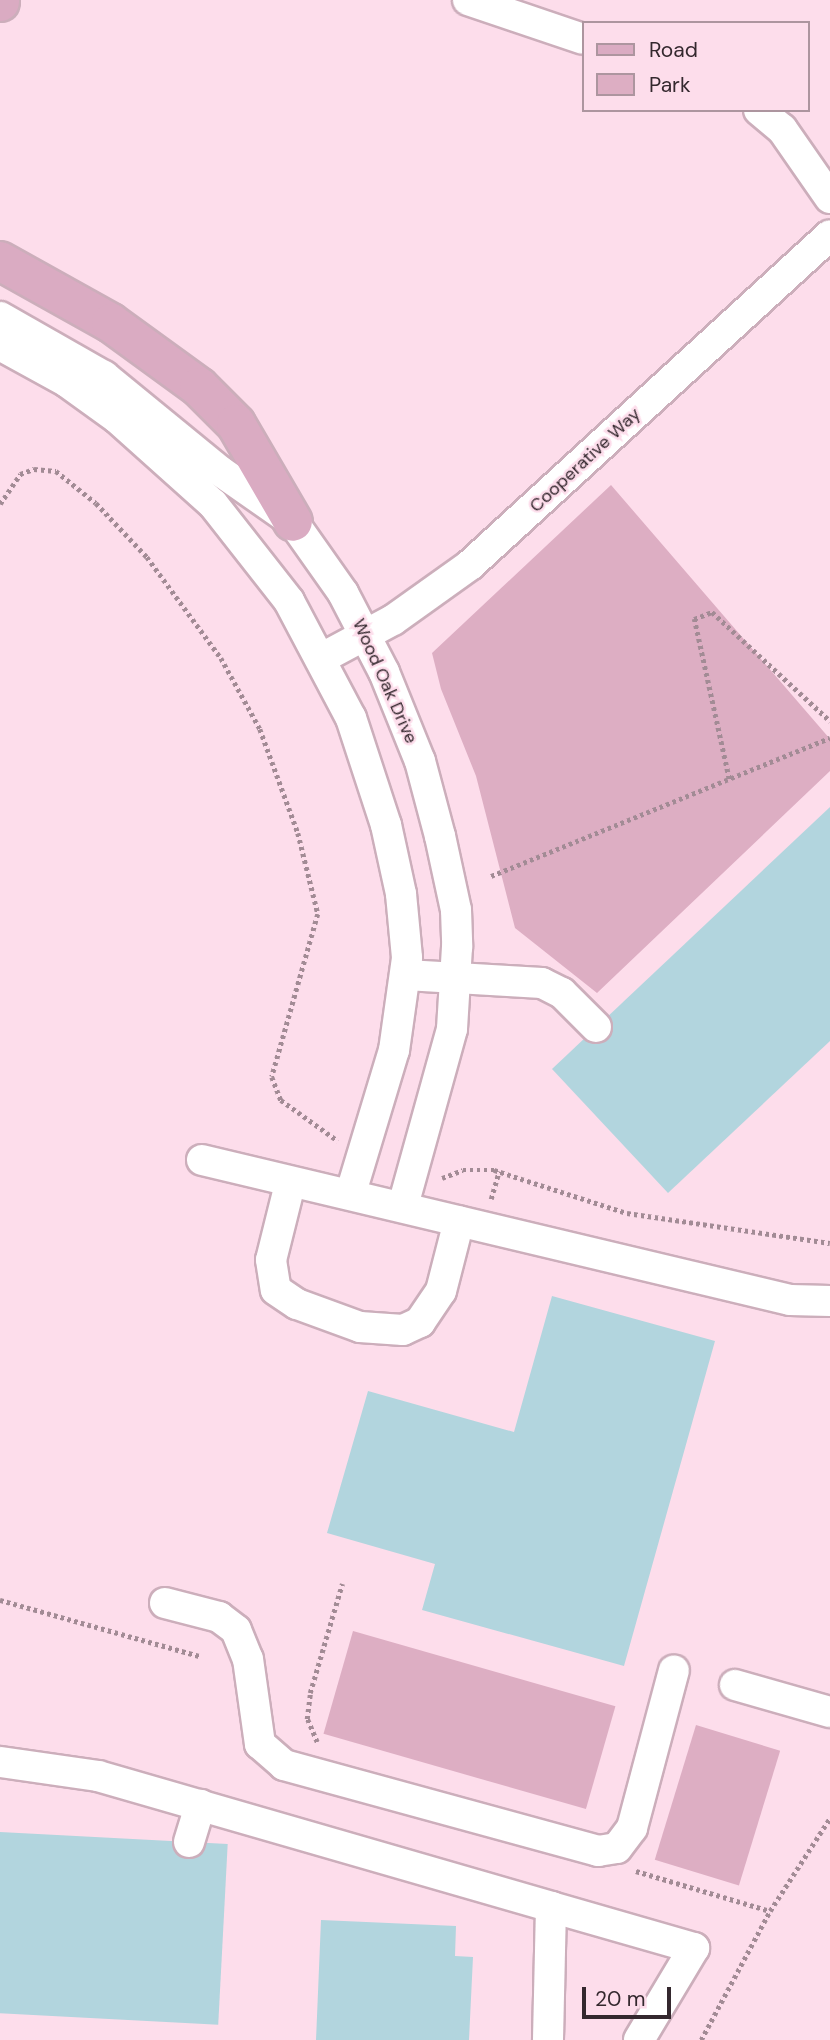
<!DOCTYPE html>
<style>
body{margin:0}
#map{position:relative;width:830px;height:2040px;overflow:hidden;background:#fdddeb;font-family:"DM Sans",sans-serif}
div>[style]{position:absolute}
.green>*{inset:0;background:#ddaec3;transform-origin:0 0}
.building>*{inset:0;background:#b2d5de;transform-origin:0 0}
.path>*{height:4.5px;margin-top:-2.25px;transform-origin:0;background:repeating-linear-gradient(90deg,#a28b95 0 3.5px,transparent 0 7px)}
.roads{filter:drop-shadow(2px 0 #ccaebb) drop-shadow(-2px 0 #ccaebb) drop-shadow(0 2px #ccaebb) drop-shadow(0 -2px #ccaebb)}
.minor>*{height:30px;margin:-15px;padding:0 15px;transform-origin:15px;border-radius:15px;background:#fff}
.major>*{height:38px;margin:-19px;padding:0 19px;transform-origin:19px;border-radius:19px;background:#daabc2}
span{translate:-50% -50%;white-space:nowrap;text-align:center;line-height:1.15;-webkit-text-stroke:5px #fdddeb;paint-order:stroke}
.street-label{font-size:18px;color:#34282e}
.legend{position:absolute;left:582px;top:21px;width:228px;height:91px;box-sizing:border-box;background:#fdddeb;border:2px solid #ad959f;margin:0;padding:9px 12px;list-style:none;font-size:21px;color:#34282e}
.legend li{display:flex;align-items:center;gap:14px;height:35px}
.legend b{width:35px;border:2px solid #ad959f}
.scale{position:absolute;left:582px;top:1987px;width:89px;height:32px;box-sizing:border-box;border:4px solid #34282e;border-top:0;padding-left:9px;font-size:21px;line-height:24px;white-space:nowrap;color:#34282e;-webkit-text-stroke:5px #fdddeb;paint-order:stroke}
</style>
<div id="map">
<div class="green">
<i style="clip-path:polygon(611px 485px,830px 739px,830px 771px,597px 993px,515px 928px,476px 776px,441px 689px,432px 653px)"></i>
<i style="left:353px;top:1631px;width:273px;height:107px;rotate:16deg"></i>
<i style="left:696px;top:1725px;width:88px;height:141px;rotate:17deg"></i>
</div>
<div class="building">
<i style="clip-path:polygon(830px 807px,830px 1041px,668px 1193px,552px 1069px)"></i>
<i style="clip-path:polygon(552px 1296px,715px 1341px,624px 1666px,422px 1610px,435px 1564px,327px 1533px,368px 1391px,514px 1432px)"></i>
<i style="left:0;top:1832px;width:228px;height:181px;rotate:3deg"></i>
<i style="clip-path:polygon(321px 1920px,456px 1926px,455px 1956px,473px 1957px,469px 2040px,316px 2040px)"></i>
</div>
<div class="path">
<i style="left:0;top:504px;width:36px;rotate:-56deg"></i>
<i style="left:20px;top:474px;width:15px;rotate:-20deg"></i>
<i style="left:34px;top:469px;width:22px;rotate:5deg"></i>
<i style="left:56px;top:471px;width:51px;rotate:38.7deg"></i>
<i style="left:96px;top:503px;width:74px;rotate:46.6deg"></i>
<i style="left:147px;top:557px;width:125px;rotate:53.8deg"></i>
<i style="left:221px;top:658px;width:81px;rotate:61.2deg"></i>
<i style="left:260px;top:729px;width:111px;rotate:69.9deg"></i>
<i style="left:298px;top:833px;width:83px;rotate:76.1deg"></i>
<i style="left:318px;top:914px;width:169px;rotate:105.8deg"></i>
<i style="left:272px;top:1077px;width:25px;rotate:69deg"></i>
<i style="left:281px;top:1100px;width:70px;rotate:35.7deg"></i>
<i style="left:729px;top:779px;width:164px;rotate:-102.3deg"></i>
<i style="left:694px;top:619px;width:19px;rotate:-21deg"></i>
<i style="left:712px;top:612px;width:161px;rotate:42.7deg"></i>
<i style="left:491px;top:876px;width:366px;rotate:-22.2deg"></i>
<i style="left:442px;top:1178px;width:22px;rotate:-21deg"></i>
<i style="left:463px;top:1170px;width:31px"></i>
<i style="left:494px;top:1170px;width:140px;rotate:17.9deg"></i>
<i style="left:627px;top:1213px;width:205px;rotate:8.4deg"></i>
<i style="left:491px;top:1199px;width:29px;rotate:-74deg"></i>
<i style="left:0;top:1600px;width:207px;rotate:15.7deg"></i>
<i style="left:317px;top:1742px;width:25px;rotate:-113deg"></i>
<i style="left:307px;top:1719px;width:26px;rotate:-83deg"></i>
<i style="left:310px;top:1693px;width:114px;rotate:-73.6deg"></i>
<i style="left:636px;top:1871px;width:140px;rotate:16.6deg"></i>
<i style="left:770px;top:1911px;width:111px;rotate:-57.2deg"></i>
<i style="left:701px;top:2040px;width:146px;rotate:-61.9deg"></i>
</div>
<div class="roads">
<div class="minor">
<i style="left:468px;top:0;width:121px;rotate:18.7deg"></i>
<i style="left:759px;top:110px;width:30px;rotate:40deg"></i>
<i style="left:782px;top:129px;width:84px;rotate:55.2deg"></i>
<i style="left:0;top:317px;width:120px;rotate:29.6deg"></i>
<i style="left:104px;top:376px;width:150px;rotate:39.3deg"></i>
<i style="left:220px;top:471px;width:89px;rotate:34.9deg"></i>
<i style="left:293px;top:522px;width:87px;rotate:54.8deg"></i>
<i style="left:343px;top:593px;width:89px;rotate:62.6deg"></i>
<i style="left:384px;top:672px;width:96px;rotate:68deg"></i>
<i style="left:420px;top:761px;width:78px;rotate:75.1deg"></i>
<i style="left:440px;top:836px;width:76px;rotate:77.8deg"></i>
<i style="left:456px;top:910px;width:37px;rotate:88deg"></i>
<i style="left:457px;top:947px;width:82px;rotate:93.5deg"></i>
<i style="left:452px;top:1029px;width:184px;rotate:105.5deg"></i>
<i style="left:0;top:345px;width:77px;rotate:28.9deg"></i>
<i style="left:67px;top:382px;width:62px;rotate:35.8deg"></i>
<i style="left:117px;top:418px;width:129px;rotate:41.9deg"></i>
<i style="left:213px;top:504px;width:123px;rotate:51.9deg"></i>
<i style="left:289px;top:601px;width:132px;rotate:62.1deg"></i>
<i style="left:351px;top:718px;width:113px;rotate:71.9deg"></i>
<i style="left:386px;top:825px;width:71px;rotate:77.7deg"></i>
<i style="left:401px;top:894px;width:64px;rotate:84.6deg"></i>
<i style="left:407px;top:958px;width:93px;rotate:98deg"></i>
<i style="left:394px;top:1050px;width:148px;rotate:106.8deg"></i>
<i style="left:322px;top:658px;width:81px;rotate:-28.2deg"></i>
<i style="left:393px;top:620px;width:95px;rotate:-35.5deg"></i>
<i style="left:470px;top:565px;width:488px;rotate:-42.5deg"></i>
<i style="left:406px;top:975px;width:136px;rotate:3.4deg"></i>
<i style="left:542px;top:983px;width:22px;rotate:27deg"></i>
<i style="left:562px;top:993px;width:48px;rotate:45deg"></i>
<i style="left:202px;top:1160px;width:604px;rotate:13.39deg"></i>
<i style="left:790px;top:1300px;width:40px;rotate:1.4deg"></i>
<i style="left:290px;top:1184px;width:78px;rotate:104deg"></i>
<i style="left:271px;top:1260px;width:30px;rotate:81deg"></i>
<i style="left:276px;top:1290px;width:25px;rotate:34deg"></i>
<i style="left:297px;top:1304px;width:67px;rotate:20.1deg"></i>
<i style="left:360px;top:1327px;width:43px;rotate:4deg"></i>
<i style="left:403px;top:1330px;width:19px;rotate:-25deg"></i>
<i style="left:420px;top:1322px;width:37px;rotate:-56deg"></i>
<i style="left:441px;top:1291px;width:72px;rotate:-75.6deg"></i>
<i style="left:165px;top:1603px;width:56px;rotate:14.5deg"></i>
<i style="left:219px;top:1617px;width:21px;rotate:37deg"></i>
<i style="left:236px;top:1630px;width:31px;rotate:68deg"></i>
<i style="left:248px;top:1659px;width:86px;rotate:82deg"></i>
<i style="left:260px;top:1744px;width:32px;rotate:41deg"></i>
<i style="left:284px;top:1765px;width:326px;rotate:15.3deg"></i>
<i style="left:598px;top:1851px;width:19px;rotate:-9deg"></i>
<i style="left:617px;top:1848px;width:25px;rotate:-53deg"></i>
<i style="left:632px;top:1828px;width:163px;rotate:-75.1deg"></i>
<i style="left:735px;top:1685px;width:99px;rotate:15.9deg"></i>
<i style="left:0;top:1762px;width:99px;rotate:8.1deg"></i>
<i style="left:98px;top:1776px;width:472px;rotate:16.1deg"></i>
<i style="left:551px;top:1907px;width:133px;rotate:91.3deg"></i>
<i style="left:189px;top:1842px;width:39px;rotate:-73deg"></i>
<i style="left:551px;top:1907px;width:149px;rotate:16deg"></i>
<i style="left:694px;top:1948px;width:107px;rotate:120.9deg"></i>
</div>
<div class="major">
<i style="left:0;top:2px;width:2px;rotate:-90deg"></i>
<i style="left:0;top:261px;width:127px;rotate:29.2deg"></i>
<i style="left:111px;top:323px;width:109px;rotate:36deg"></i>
<i style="left:199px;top:387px;width:52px;rotate:45deg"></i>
<i style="left:236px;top:424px;width:113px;rotate:59.8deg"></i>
</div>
</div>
<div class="street-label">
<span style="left:585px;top:460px;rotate:-43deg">Cooperative Way</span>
<span style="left:385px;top:681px;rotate:66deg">Wood Oak Drive</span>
</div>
<ul class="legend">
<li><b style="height:9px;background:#daabc2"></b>Road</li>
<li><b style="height:19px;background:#ddaec3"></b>Park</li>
</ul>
<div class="scale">20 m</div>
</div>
